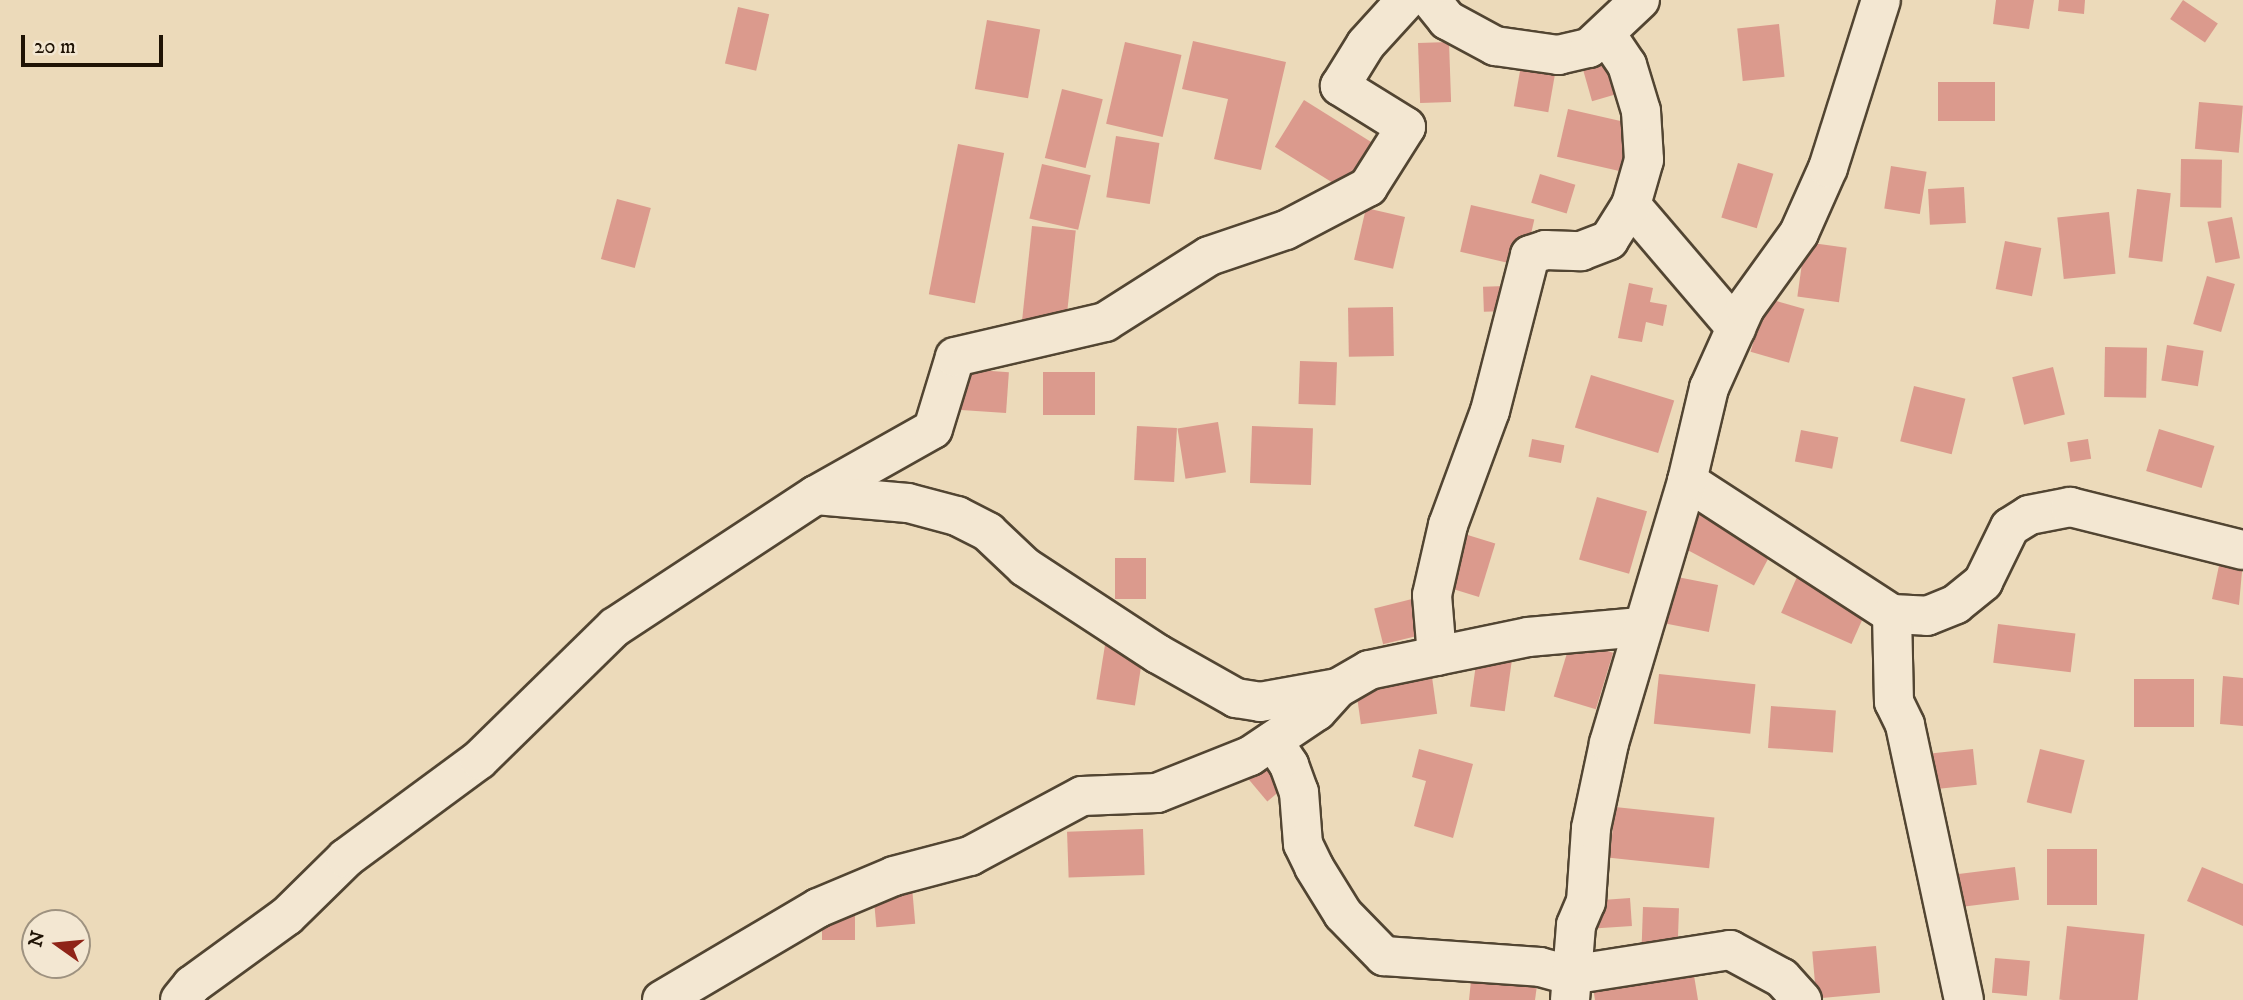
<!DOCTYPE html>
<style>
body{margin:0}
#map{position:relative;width:2243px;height:1000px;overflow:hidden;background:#ecdaba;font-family:"IM FELL DW Pica",serif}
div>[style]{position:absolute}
.building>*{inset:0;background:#db9a8d;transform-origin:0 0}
.roads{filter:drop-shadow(2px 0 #524532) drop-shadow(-2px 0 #524532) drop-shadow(0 2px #524532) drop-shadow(0 -2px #524532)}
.street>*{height:38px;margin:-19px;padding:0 19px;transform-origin:19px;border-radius:19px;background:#f3e7d2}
span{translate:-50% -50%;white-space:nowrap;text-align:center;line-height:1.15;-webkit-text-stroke:6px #f3e7d2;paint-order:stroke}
.north{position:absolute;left:21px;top:909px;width:70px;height:70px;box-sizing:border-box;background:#f3e7d2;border:2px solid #9e9280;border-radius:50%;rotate:285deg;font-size:19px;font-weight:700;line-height:28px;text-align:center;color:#1f1305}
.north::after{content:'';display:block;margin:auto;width:24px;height:32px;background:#8f2418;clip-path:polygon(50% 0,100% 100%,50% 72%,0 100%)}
.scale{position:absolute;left:21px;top:35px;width:142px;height:32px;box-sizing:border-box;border:4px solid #1f1305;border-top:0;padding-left:9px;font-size:21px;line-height:24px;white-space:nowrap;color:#1f1305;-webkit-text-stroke:5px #f3e7d2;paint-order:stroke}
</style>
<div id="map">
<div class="building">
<i style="clip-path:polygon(1996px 0,2034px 0,2029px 29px,1993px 24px)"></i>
<i style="clip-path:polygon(2059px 0,2085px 0,2084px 14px,2058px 11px)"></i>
<i style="left:2183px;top:0;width:42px;height:23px;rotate:34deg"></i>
<i style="left:738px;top:7px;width:32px;height:58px;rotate:13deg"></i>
<i style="left:987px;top:20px;width:54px;height:70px;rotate:10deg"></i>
<i style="left:1779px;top:24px;width:53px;height:42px;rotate:84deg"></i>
<i style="clip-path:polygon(1193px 41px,1286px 62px,1261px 170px,1214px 159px,1228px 99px,1182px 89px)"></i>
<i style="left:1125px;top:42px;width:58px;height:84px;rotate:13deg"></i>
<i style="left:1449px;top:42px;width:60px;height:31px;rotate:88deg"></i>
<i style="left:1610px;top:44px;width:50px;height:33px;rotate:74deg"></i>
<i style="left:1523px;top:54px;width:35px;height:53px;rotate:10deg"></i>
<i style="left:1995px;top:82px;width:39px;height:57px;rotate:90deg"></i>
<i style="left:1062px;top:89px;width:42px;height:71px;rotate:14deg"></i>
<i style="left:1304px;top:100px;width:82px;height:55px;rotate:32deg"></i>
<i style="left:2199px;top:102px;width:44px;height:47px;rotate:5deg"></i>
<i style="left:1568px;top:109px;width:65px;height:49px;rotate:13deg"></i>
<i style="left:1116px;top:136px;width:44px;height:62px;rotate:9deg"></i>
<i style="left:958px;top:144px;width:47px;height:153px;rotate:11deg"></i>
<i style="left:2181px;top:159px;width:41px;height:48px;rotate:1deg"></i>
<i style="left:1738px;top:163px;width:37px;height:57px;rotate:17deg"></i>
<i style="left:1042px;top:164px;width:50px;height:56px;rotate:13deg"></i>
<i style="left:1891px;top:166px;width:36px;height:43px;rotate:9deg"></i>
<i style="left:1540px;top:174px;width:37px;height:30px;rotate:17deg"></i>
<i style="left:1964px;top:187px;width:36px;height:36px;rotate:87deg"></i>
<i style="left:2137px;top:189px;width:34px;height:69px;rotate:7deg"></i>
<i style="left:617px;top:199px;width:35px;height:62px;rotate:15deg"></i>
<i style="left:1471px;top:205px;width:65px;height:48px;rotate:13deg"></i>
<i style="left:1366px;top:208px;width:40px;height:53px;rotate:13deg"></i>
<i style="left:2109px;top:212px;width:62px;height:52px;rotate:84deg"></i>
<i style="left:2232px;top:217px;width:42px;height:25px;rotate:79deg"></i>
<i style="left:1032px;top:226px;width:44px;height:94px;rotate:6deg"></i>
<i style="left:2005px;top:241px;width:37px;height:49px;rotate:11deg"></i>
<i style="left:1805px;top:242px;width:42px;height:55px;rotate:8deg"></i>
<i style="left:2207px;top:276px;width:29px;height:50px;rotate:16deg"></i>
<i style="clip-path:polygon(1629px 283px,1653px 288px,1650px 302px,1667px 305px,1663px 326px,1646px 322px,1642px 342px,1618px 338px)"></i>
<i style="left:1506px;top:286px;width:25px;height:23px;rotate:88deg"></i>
<i style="left:1766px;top:298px;width:40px;height:56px;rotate:16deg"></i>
<i style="left:1393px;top:307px;width:49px;height:45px;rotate:89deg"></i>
<i style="left:2167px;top:345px;width:37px;height:36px;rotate:9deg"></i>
<i style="left:2105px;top:347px;width:42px;height:50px;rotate:1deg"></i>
<i style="left:1300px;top:361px;width:37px;height:43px;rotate:2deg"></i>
<i style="left:2053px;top:367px;width:49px;height:42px;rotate:76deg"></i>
<i style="left:964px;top:369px;width:45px;height:41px;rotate:4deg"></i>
<i style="left:1043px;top:372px;width:52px;height:43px"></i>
<i style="left:1591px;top:375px;width:87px;height:55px;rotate:17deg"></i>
<i style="left:1914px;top:386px;width:53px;height:57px;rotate:14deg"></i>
<i style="left:1218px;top:422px;width:51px;height:41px;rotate:81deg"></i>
<i style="left:1137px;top:426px;width:40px;height:54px;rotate:3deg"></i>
<i style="left:1252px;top:426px;width:61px;height:57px;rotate:2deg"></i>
<i style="left:2159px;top:429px;width:58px;height:44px;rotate:17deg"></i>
<i style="left:1801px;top:430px;width:38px;height:32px;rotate:11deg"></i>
<i style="left:1532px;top:439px;width:33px;height:18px;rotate:11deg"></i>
<i style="left:2088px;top:439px;width:20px;height:21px;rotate:81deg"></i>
<i style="left:1597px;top:497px;width:52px;height:65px;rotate:16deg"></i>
<i style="left:1696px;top:507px;width:88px;height:42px;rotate:28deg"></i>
<i style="left:1458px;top:532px;width:39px;height:56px;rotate:17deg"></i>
<i style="clip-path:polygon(2221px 556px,2243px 560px,2239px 605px,2212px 599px)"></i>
<i style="left:1115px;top:558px;width:31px;height:41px"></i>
<i style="left:1667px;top:575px;width:52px;height:48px;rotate:11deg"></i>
<i style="left:1797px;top:577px;width:77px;height:39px;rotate:24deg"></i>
<i style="left:1412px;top:599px;width:37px;height:39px;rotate:76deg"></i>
<i style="left:1998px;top:624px;width:78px;height:39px;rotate:7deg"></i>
<i style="left:1571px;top:640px;width:44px;height:59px;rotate:17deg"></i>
<i style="left:1105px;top:645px;width:39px;height:55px;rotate:9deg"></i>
<i style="left:1478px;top:650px;width:35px;height:57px;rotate:8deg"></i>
<i style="left:1659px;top:674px;width:97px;height:50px;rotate:6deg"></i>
<i style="clip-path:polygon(2223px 676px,2243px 678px,2243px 726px,2220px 724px)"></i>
<i style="left:1432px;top:677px;width:37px;height:77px;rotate:82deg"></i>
<i style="left:2134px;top:679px;width:60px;height:48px"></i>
<i style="left:1771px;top:706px;width:65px;height:42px;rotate:4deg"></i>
<i style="clip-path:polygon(1419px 749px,1473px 764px,1453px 838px,1414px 826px,1426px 781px,1412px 777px)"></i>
<i style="left:1973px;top:749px;width:36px;height:45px;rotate:84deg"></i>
<i style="left:2040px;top:749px;width:46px;height:55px;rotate:14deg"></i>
<i style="left:1267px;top:756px;width:35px;height:29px;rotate:50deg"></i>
<i style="left:1615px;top:807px;width:100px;height:51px;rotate:6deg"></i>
<i style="left:1143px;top:829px;width:46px;height:76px;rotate:88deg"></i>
<i style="left:2047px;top:849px;width:50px;height:56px"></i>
<i style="left:2015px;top:867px;width:33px;height:59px;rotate:83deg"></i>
<i style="clip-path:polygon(2202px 867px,2243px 884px,2243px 926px,2187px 901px)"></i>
<i style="left:912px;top:887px;width:37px;height:39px;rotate:85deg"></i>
<i style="left:1630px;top:898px;width:28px;height:38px;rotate:86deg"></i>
<i style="left:1643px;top:907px;width:36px;height:43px;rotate:2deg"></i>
<i style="left:855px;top:912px;width:28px;height:33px;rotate:90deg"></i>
<i style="left:2067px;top:926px;width:78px;height:74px;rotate:6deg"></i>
<i style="left:1876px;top:946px;width:47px;height:64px;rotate:85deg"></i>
<i style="left:1995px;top:958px;width:35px;height:35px;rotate:5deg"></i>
<i style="clip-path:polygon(1692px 963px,1698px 1000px,1595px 1000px,1592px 981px)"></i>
<i style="clip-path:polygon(1472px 971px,1538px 978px,1535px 1000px,1469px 1000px)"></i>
</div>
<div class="roads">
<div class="street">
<i style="left:1431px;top:0;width:26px;rotate:51deg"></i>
<i style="left:1447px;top:20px;width:55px;rotate:28.4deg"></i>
<i style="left:1495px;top:46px;width:64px;rotate:8.1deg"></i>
<i style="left:1558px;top:55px;width:32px;rotate:-13deg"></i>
<i style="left:1589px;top:48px;width:70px;rotate:-43.3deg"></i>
<i style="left:1631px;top:205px;width:162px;rotate:49.5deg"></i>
<i style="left:1687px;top:481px;width:244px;rotate:33deg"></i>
<i style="left:1892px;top:614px;width:35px;rotate:3deg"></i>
<i style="left:1927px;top:616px;width:31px;rotate:-22deg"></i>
<i style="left:1956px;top:604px;width:35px;rotate:-39deg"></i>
<i style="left:1983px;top:582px;width:61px;rotate:-63.9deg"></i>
<i style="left:2010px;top:527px;width:22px;rotate:-32deg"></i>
<i style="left:2029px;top:515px;width:42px;rotate:-11deg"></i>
<i style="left:2070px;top:507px;width:178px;rotate:14deg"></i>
<i style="left:816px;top:495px;width:134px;rotate:-29.4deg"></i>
<i style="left:933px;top:429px;width:75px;rotate:-73deg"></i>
<i style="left:955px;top:357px;width:154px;rotate:-13.1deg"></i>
<i style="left:1105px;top:322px;width:123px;rotate:-32.4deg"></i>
<i style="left:1209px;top:256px;width:81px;rotate:-18.7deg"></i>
<i style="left:1286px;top:230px;width:93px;rotate:-27.7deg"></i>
<i style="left:1368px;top:187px;width:71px;rotate:-57.7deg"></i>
<i style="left:1406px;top:127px;width:78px;rotate:-148.2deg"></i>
<i style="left:1340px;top:86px;width:49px;rotate:-58.2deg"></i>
<i style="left:1366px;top:44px;width:59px;rotate:-47.7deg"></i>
<i style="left:1892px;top:614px;width:88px;rotate:88.7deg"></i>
<i style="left:1894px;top:702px;width:25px;rotate:64deg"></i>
<i style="left:1905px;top:725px;width:281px;rotate:77.9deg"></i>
<i style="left:1437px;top:656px;width:61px;rotate:-94.7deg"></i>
<i style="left:1432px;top:595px;width:72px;rotate:-77.1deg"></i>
<i style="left:1448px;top:525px;width:121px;rotate:-69.8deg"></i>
<i style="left:1490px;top:411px;width:161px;rotate:-75.6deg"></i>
<i style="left:1530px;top:255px;width:16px;rotate:-18deg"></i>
<i style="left:1545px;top:250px;width:36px;rotate:2deg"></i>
<i style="left:1581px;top:251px;width:30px;rotate:-21deg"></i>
<i style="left:1609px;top:240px;width:41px;rotate:-57.8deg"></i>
<i style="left:1631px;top:205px;width:47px;rotate:-73.9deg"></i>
<i style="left:1644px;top:160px;width:49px;rotate:-93.5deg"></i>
<i style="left:1641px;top:111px;width:48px;rotate:-106.9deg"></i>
<i style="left:1627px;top:65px;width:37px;rotate:-124deg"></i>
<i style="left:1273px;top:741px;width:29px;rotate:56deg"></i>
<i style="left:1289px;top:765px;width:29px;rotate:70deg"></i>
<i style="left:1299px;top:792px;width:52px;rotate:85.6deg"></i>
<i style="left:1303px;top:844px;width:25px;rotate:64deg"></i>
<i style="left:1314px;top:867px;width:55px;rotate:58.3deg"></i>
<i style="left:1343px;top:914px;width:59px;rotate:45.7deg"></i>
<i style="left:1384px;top:956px;width:156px;rotate:4deg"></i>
<i style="left:1540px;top:967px;width:31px;rotate:15deg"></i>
<i style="left:1570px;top:975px;width:162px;rotate:-8.9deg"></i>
<i style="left:1730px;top:950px;width:59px;rotate:28.3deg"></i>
<i style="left:1782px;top:978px;width:30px;rotate:48deg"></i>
<i style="left:180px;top:1000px;width:19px;rotate:-51deg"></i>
<i style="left:192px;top:985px;width:117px;rotate:-36deg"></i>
<i style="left:287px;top:916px;width:83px;rotate:-44.5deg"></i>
<i style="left:346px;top:858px;width:165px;rotate:-36.4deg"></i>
<i style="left:479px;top:760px;width:190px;rotate:-44.4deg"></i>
<i style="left:615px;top:627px;width:240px;rotate:-33.3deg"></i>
<i style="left:816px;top:495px;width:92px;rotate:5deg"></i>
<i style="left:908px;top:503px;width:51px;rotate:14.9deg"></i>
<i style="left:957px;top:516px;width:35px;rotate:27deg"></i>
<i style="left:988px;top:532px;width:51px;rotate:43.4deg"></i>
<i style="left:1025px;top:567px;width:159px;rotate:33.2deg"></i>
<i style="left:1158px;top:654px;width:90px;rotate:29.4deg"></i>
<i style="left:1236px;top:698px;width:24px;rotate:9deg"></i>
<i style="left:1260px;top:702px;width:79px;rotate:-10.2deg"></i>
<i style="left:1338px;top:688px;width:36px;rotate:-30deg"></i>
<i style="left:1369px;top:670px;width:162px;rotate:-11.7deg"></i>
<i style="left:1528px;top:637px;width:113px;rotate:-5.1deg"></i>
<i style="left:662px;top:1000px;width:181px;rotate:-30.5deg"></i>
<i style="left:818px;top:908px;width:82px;rotate:-22.8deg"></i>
<i style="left:894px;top:876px;width:79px;rotate:-14.7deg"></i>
<i style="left:970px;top:856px;width:127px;rotate:-28.2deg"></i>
<i style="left:1082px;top:796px;width:75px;rotate:-2.3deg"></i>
<i style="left:1157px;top:793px;width:100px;rotate:-21.7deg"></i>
<i style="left:1250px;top:756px;width:81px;rotate:-33.9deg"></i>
<i style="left:1317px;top:711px;width:27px;rotate:-48deg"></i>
<i style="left:1570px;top:1000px;width:75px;rotate:-85.4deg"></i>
<i style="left:1576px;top:925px;width:25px;rotate:-67deg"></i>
<i style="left:1586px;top:902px;width:74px;rotate:-86.1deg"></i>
<i style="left:1591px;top:828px;width:87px;rotate:-78deg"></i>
<i style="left:1609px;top:743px;width:273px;rotate:-73.4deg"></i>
<i style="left:1687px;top:481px;width:96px;rotate:-76.7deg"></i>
<i style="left:1709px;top:388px;width:88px;rotate:-65.8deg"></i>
<i style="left:1745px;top:308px;width:92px;rotate:-54.2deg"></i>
<i style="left:1799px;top:233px;width:71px;rotate:-66deg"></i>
<i style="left:1828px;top:168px;width:176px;rotate:-72.5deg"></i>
</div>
</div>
<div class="north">N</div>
<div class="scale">20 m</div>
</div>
